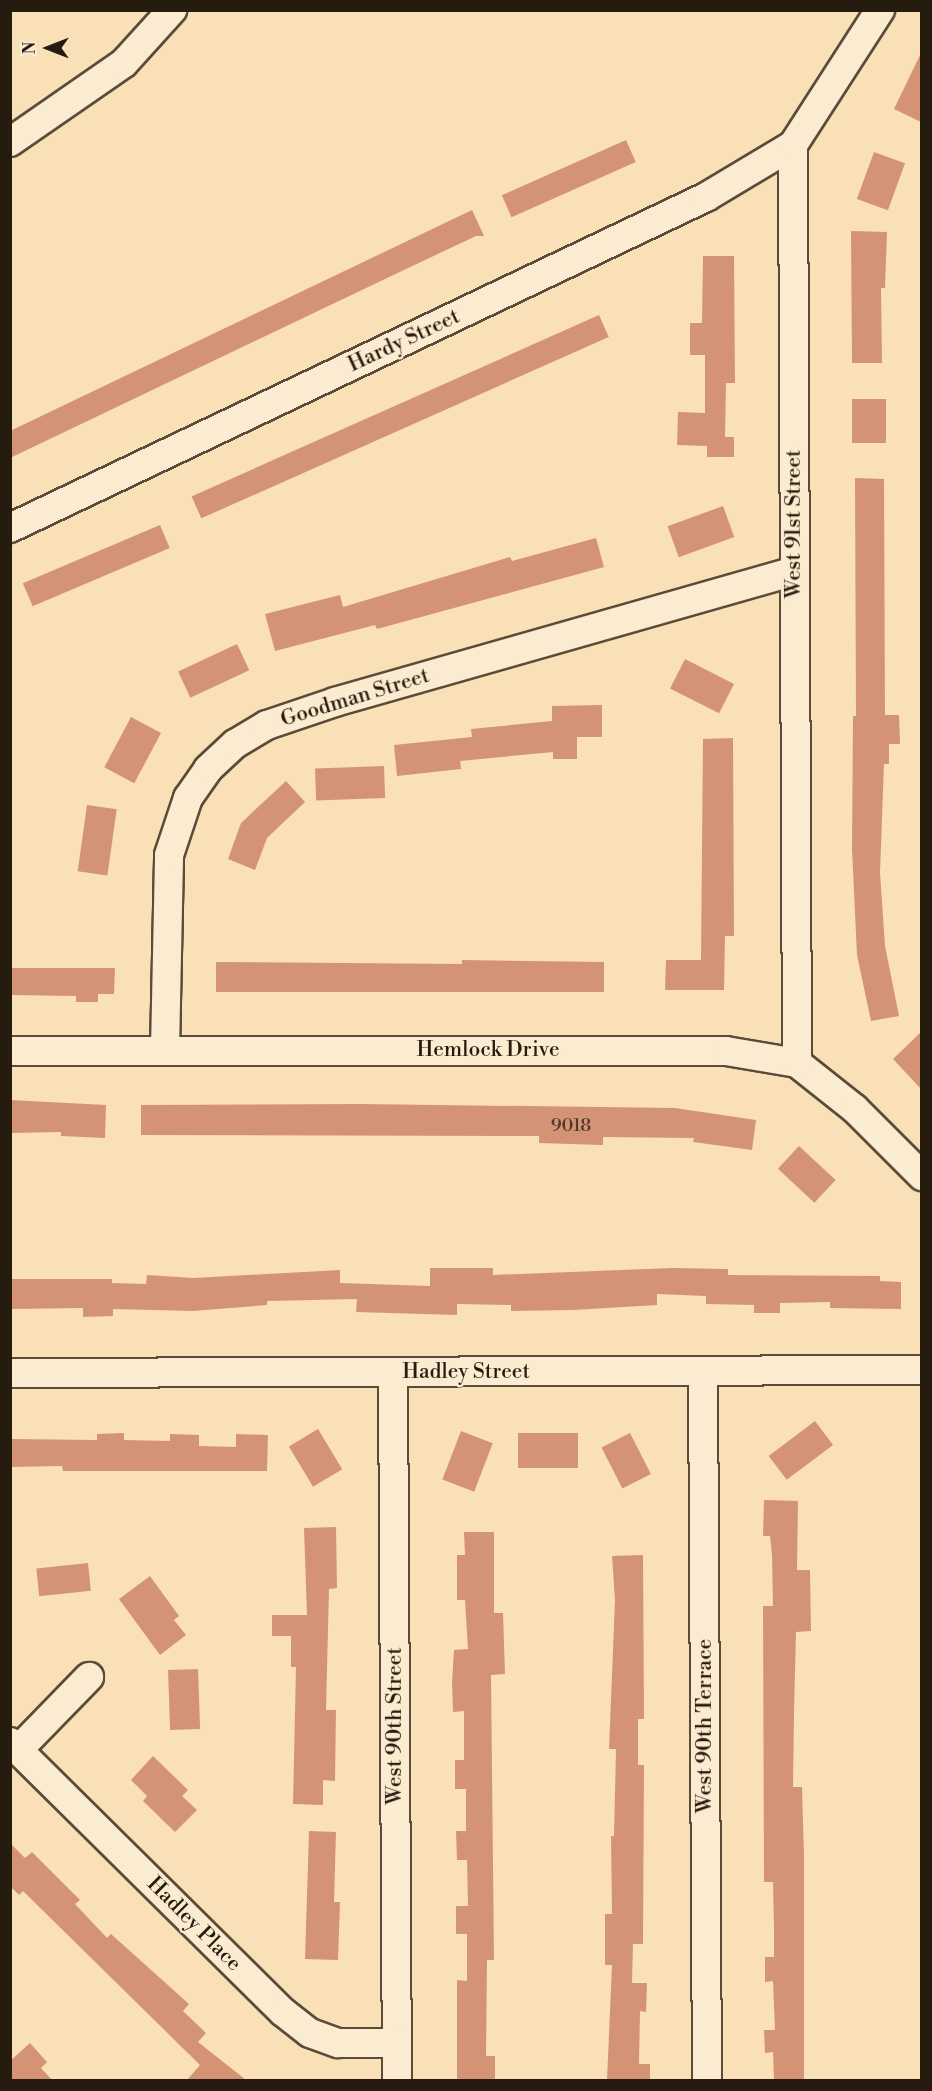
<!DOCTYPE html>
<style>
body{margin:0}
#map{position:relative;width:932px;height:2091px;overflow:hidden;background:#f9e0b7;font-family:"Libre Bodoni",serif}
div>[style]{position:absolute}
.building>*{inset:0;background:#d59376;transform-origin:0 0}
.roads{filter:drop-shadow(2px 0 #5a4c39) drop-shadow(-2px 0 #5a4c39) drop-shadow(0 2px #5a4c39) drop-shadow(0 -2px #5a4c39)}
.minor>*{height:28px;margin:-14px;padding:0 14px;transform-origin:14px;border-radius:14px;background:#fbebd0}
span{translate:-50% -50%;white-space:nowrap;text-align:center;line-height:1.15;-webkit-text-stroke:5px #fbebd0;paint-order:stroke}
.number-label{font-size:18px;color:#513929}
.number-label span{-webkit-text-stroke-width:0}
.street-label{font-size:21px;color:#251b0f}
.frame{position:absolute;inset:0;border:12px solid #251b0f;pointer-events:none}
.north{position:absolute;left:18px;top:18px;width:60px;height:60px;-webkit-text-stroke:4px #fbebd0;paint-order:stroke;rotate:270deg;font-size:16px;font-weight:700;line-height:24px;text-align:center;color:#251b0f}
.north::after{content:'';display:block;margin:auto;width:21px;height:27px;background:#251b0f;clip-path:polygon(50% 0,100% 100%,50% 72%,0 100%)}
</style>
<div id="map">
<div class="building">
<i style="clip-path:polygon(921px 53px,921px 122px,894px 109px)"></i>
<i style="left:626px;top:140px;width:24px;height:136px;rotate:66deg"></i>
<i style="left:874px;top:152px;width:33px;height:50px;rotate:20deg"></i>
<i style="clip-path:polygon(472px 210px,484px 236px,476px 236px,406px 269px,10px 458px,10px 431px)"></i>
<i style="clip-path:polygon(851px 231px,887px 232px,885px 288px,881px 288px,882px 363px,852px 363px)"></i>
<i style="clip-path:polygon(703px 256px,734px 256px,735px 383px,726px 383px,725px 437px,734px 437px,734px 457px,707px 457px,707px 446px,677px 445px,678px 412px,705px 413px,705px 355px,690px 355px,690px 323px,702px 323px)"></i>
<i style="left:599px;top:315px;width:24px;height:446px;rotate:66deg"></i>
<i style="left:852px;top:399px;width:34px;height:44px"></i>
<i style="clip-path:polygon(855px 478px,884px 479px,885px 715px,899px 715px,900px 744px,889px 744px,889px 764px,884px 764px,880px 873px,885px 946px,899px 1016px,871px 1021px,857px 955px,852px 849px,853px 716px,856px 716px)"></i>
<i style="left:723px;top:506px;width:33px;height:59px;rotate:70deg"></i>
<i style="left:160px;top:525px;width:25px;height:149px;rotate:67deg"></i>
<i style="clip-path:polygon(596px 538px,604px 567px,377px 629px,375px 625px,275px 651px,265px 614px,340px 595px,343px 607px,510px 557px,512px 561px)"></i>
<i style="left:237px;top:644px;width:29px;height:65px;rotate:65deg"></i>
<i style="left:685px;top:659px;width:55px;height:33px;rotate:27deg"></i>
<i style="clip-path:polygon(602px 705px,602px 737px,577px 737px,577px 759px,553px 759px,553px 752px,460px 761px,461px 769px,397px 776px,394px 745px,472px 737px,471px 729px,552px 721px,552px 706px)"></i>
<i style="left:131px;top:717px;width:34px;height:57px;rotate:28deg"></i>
<i style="clip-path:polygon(733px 738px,734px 936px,725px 936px,724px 990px,665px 990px,666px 960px,701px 960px,703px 739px)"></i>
<i style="left:384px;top:766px;width:32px;height:69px;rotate:88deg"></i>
<i style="clip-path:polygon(286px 781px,305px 802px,267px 838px,255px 870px,228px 859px,241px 823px)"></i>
<i style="left:87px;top:805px;width:30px;height:67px;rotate:8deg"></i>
<i style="clip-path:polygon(462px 960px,604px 962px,604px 992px,216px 992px,216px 962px,462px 964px)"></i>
<i style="clip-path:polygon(10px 968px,115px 968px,114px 994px,98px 994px,98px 1002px,76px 1002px,76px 996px,10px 995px)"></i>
<i style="clip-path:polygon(921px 1032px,921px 1089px,893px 1059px)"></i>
<i style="clip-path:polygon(10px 1100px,106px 1105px,105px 1138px,61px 1136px,61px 1132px,10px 1133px)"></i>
<i style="clip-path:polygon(361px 1104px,675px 1108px,756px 1120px,752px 1150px,693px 1142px,694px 1138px,603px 1137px,603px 1145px,539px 1143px,539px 1136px,141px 1135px,141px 1105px)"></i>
<i style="left:799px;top:1146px;width:50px;height:31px;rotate:43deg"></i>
<i style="clip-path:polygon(430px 1268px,493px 1268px,493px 1275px,672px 1268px,728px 1269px,728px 1275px,880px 1276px,880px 1281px,901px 1282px,901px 1309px,830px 1308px,830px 1302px,780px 1303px,780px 1313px,754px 1313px,754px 1305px,706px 1304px,706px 1296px,657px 1294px,657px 1305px,573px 1310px,511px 1311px,511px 1305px,457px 1304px,457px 1315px,356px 1312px,357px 1299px,267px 1301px,267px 1305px,193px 1311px,113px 1309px,113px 1316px,83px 1317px,83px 1308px,10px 1309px,10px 1279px,112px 1279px,112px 1283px,146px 1284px,147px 1275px,194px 1278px,340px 1270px,340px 1283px,430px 1286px)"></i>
<i style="left:815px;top:1421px;width:30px;height:58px;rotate:53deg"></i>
<i style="left:318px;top:1429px;width:47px;height:34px;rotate:59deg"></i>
<i style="left:461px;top:1431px;width:34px;height:52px;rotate:21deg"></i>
<i style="clip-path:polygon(124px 1433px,124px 1440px,170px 1441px,170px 1434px,199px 1435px,199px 1446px,236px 1447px,236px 1434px,268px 1435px,267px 1471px,63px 1471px,62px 1466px,10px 1467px,10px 1439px,97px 1440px,97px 1434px)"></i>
<i style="left:578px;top:1433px;width:35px;height:60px;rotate:90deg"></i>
<i style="left:630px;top:1433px;width:46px;height:32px;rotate:63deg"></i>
<i style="clip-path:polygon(764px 1500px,798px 1501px,797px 1570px,810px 1570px,811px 1631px,796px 1632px,794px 1713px,793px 1787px,802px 1787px,804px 1857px,804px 2080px,774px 2080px,773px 2052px,765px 2053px,764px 2030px,775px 2030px,773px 1981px,765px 1982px,765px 1957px,774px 1957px,774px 1928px,773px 1882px,764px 1882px,763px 1606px,773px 1606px,772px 1555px,770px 1536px,763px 1536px)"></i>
<i style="clip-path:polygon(336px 1527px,337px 1588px,329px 1589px,326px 1710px,336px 1710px,335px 1781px,323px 1780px,323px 1805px,293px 1804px,296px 1667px,291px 1667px,291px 1636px,272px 1636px,272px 1615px,307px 1615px,304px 1528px)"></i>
<i style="clip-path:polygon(464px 1532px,494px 1532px,494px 1613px,503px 1613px,505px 1674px,491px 1675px,494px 1960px,487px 1960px,486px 2056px,495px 2056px,495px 2080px,457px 2080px,457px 1980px,467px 1981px,467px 1934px,456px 1934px,456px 1906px,468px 1906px,467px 1860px,457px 1860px,456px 1831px,466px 1831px,466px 1789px,455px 1789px,455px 1760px,464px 1760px,464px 1711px,453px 1712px,452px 1683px,454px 1650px,468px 1649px,465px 1600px,457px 1600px,457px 1555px,465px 1555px)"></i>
<i style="clip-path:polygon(643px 1555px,644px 1719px,638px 1719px,638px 1765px,644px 1765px,643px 1944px,633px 1944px,632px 1983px,647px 1983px,646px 2012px,640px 2011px,639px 2064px,650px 2064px,650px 2080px,607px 2080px,612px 1965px,605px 1965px,605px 1914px,612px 1914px,611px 1836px,614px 1836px,616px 1749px,609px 1749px,615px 1600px,612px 1556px)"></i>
<i style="left:88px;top:1563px;width:28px;height:52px;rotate:84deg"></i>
<i style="clip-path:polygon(150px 1576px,179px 1616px,174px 1620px,186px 1635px,160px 1655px,119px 1599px)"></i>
<i style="left:198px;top:1669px;width:60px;height:30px;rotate:88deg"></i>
<i style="clip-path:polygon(153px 1756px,188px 1790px,182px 1796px,197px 1810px,175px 1832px,143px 1801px,147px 1796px,131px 1780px)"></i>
<i style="clip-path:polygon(309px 1831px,336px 1832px,334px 1902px,340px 1902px,338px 1960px,305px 1959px)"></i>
<i style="clip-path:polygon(10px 1843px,25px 1858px,32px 1852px,80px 1900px,75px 1904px,107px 1938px,111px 1934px,189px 2004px,183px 2011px,206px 2033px,198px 2042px,246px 2080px,187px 2080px,200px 2065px,23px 1891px,19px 1895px,10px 1886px)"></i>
<i style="clip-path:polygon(30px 2043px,47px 2062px,41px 2068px,52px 2080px,10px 2080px,10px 2061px)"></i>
</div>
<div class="roads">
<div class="minor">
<i style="left:10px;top:142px;width:139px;rotate:-34.7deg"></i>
<i style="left:124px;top:63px;width:72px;rotate:-47.8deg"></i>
<i style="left:10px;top:528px;width:771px;rotate:-25.43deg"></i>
<i style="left:706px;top:197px;width:101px;rotate:-30.9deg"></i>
<i style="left:165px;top:1050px;width:195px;rotate:-88.8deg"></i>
<i style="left:169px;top:855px;width:60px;rotate:-71.6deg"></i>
<i style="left:188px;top:798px;width:35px;rotate:-55deg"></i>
<i style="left:208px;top:769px;width:37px;rotate:-43deg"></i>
<i style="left:235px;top:744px;width:37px;rotate:-31deg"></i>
<i style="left:267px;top:725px;width:72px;rotate:-18.7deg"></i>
<i style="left:335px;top:702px;width:477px;rotate:-15.9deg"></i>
<i style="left:10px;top:1051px;width:716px"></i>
<i style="left:726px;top:1051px;width:72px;rotate:9.6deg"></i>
<i style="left:797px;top:1063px;width:74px;rotate:38.4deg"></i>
<i style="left:855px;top:1109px;width:95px;rotate:45deg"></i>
<i style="left:797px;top:1063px;width:918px;rotate:-90.25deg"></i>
<i style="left:793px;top:145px;width:161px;rotate:-57.2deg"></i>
<i style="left:703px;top:1371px;width:709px;rotate:89.68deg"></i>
<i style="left:393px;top:1372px;width:708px;rotate:89.68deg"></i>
<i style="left:10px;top:1373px;width:912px;rotate:-0.19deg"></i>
<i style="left:10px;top:1742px;width:384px;rotate:44.7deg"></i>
<i style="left:283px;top:2012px;width:34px;rotate:38deg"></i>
<i style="left:310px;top:2033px;width:30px;rotate:20deg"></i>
<i style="left:338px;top:2043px;width:59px"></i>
<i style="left:18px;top:1750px;width:102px;rotate:-45.8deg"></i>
</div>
</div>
<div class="number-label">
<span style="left:571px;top:1126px">9018</span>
</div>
<div class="street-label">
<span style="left:404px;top:341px;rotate:-25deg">Hardy Street</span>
<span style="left:794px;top:524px;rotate:-90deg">West 91st Street</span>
<span style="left:355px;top:698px;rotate:-17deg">Goodman Street</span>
<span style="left:488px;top:1050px">Hemlock Drive</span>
<span style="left:466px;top:1372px">Hadley Street</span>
<span style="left:395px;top:1726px;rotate:-90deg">West 90th Street</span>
<span style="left:705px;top:1726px;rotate:-90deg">West 90th Terrace</span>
<span style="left:194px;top:1924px;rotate:45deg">Hadley Place</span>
</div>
<div class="frame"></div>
<div class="north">N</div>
</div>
